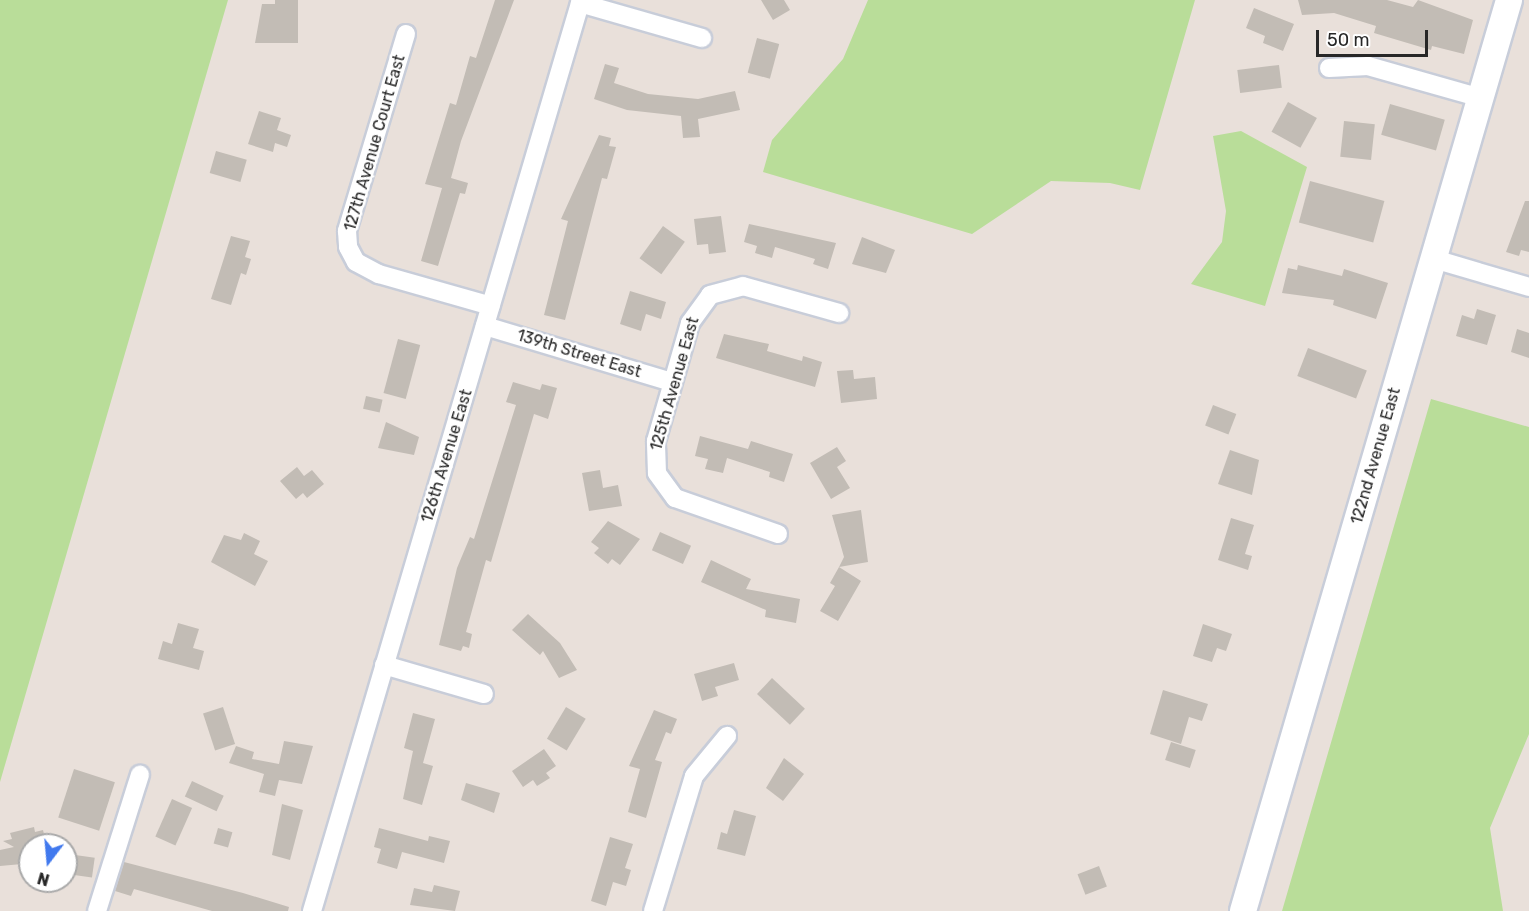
<!DOCTYPE html>
<style>
body{margin:0}
#map{position:relative;width:1529px;height:911px;overflow:hidden;background:#e9e0da;font-family:Rubik,sans-serif}
div>[style]{position:absolute}
.green>*{inset:0;background:#b9dd99}
.building>*{inset:0;background:#c2bcb5;transform-origin:0 0}
.roads{filter:drop-shadow(2px 0 #c8cdd9) drop-shadow(-2px 0 #c8cdd9) drop-shadow(0 2px #c8cdd9) drop-shadow(0 -2px #c8cdd9)}
.minor>*{height:18px;margin:-9px;padding:0 9px;transform-origin:9px;border-radius:9px;background:#fff}
.secondary>*{height:26px;margin:-13px;padding:0 13px;transform-origin:13px;border-radius:13px;background:#fff}
span{translate:-50% -50%;white-space:nowrap;text-align:center;line-height:1.15;-webkit-text-stroke:5px #fff;paint-order:stroke}
.street-label{font-size:16px;color:#272727}
.north{position:absolute;left:18px;top:833px;width:60px;height:60px;box-sizing:border-box;background:#fff;border:2px solid #a9a9a9;border-radius:50%;rotate:196deg;font-size:16px;font-weight:700;line-height:24px;text-align:center;color:#272727}
.north::after{content:'';display:block;margin:auto;width:21px;height:27px;background:#4179ee;clip-path:polygon(50% 0,100% 100%,50% 72%,0 100%)}
.scale{position:absolute;left:1316px;top:30px;width:112px;height:27px;box-sizing:border-box;border:3px solid #272727;border-top:0;padding-left:8px;font-size:18px;line-height:21px;white-space:nowrap;color:#272727;-webkit-text-stroke:4px #fff;paint-order:stroke}
</style>
<div id="map">
<div class="green">
<i style="clip-path:polygon(0 0,228px 0,0 782px)"></i>
<i style="clip-path:polygon(868px 0,1195px 0,1140px 190px,1110px 183px,1051px 181px,972px 234px,763px 172px,772px 140px,843px 59px)"></i>
<i style="clip-path:polygon(1241px 131px,1307px 167px,1265px 306px,1191px 284px,1222px 242px,1226px 211px,1213px 136px)"></i>
<i style="clip-path:polygon(1431px 399px,1529px 427px,1529px 734px,1490px 828px,1503px 911px,1282px 911px)"></i>
</div>
<div class="building">
<i style="clip-path:polygon(275px 0,298px 0,298px 43px,255px 43px,262px 4px,275px 4px)"></i>
<i style="clip-path:polygon(495px 0,514px 0,461px 141px,451px 178px,468px 183px,465px 194px,460px 193px,438px 266px,421px 261px,442px 188px,425px 184px,450px 103px,456px 105px,470px 56px,476px 58px)"></i>
<i style="clip-path:polygon(761px 0,784px 0,790px 10px,773px 20px)"></i>
<i style="clip-path:polygon(1298px 0,1387px 0,1413px 7px,1418px 0,1473px 20px,1464px 54px,1432px 46px,1431px 50px,1374px 33px,1376px 26px,1334px 13px,1302px 15px)"></i>
<i style="clip-path:polygon(1254px 8px,1294px 24px,1283px 51px,1263px 43px,1265px 36px,1246px 28px)"></i>
<i style="left:757px;top:38px;width:23px;height:36px;rotate:15deg"></i>
<i style="clip-path:polygon(605px 64px,619px 68px,614px 83px,648px 94px,698px 99px,735px 91px,740px 110px,698px 119px,700px 137px,683px 138px,681px 116px,627px 110px,594px 99px)"></i>
<i style="left:1279px;top:65px;width:23px;height:42px;rotate:83deg"></i>
<i style="left:1288px;top:102px;width:33px;height:34px;rotate:29deg"></i>
<i style="left:1390px;top:104px;width:57px;height:32px;rotate:16deg"></i>
<i style="clip-path:polygon(259px 111px,281px 118px,277px 130px,291px 135px,287px 147px,275px 143px,273px 152px,248px 144px)"></i>
<i style="left:1344px;top:121px;width:31px;height:36px;rotate:6deg"></i>
<i style="clip-path:polygon(599px 135px,611px 138px,609px 146px,616px 147px,607px 179px,602px 178px,565px 320px,544px 315px,568px 221px,561px 219px)"></i>
<i style="left:216px;top:151px;width:32px;height:23px;rotate:16deg"></i>
<i style="left:1310px;top:181px;width:77px;height:43px;rotate:15deg"></i>
<i style="clip-path:polygon(1525px 201px,1529px 201px,1529px 252px,1521px 250px,1519px 256px,1506px 252px)"></i>
<i style="clip-path:polygon(721px 216px,726px 252px,709px 254px,708px 244px,697px 245px,694px 219px)"></i>
<i style="clip-path:polygon(749px 224px,836px 243px,828px 269px,813px 264px,815px 259px,775px 247px,772px 258px,755px 253px,757px 246px,744px 242px)"></i>
<i style="left:663px;top:226px;width:27px;height:40px;rotate:36deg"></i>
<i style="clip-path:polygon(231px 236px,250px 241px,245px 257px,251px 259px,246px 275px,241px 273px,231px 305px,211px 299px)"></i>
<i style="clip-path:polygon(862px 237px,895px 250px,886px 273px,852px 264px)"></i>
<i style="clip-path:polygon(1298px 265px,1342px 276px,1344px 269px,1388px 283px,1376px 319px,1333px 305px,1334px 300px,1282px 293px,1288px 268px,1297px 270px)"></i>
<i style="clip-path:polygon(630px 291px,666px 302px,661px 319px,646px 314px,641px 331px,620px 324px)"></i>
<i style="clip-path:polygon(1477px 309px,1496px 315px,1487px 345px,1456px 336px,1462px 315px,1474px 319px)"></i>
<i style="clip-path:polygon(1517px 329px,1529px 333px,1529px 358px,1511px 352px)"></i>
<i style="clip-path:polygon(724px 334px,769px 344px,767px 351px,802px 361px,803px 356px,822px 362px,815px 387px,716px 358px)"></i>
<i style="left:398px;top:339px;width:23px;height:56px;rotate:15deg"></i>
<i style="left:1308px;top:348px;width:63px;height:30px;rotate:21deg"></i>
<i style="clip-path:polygon(853px 370px,854px 379px,875px 377px,877px 399px,841px 403px,837px 371px)"></i>
<i style="clip-path:polygon(513px 382px,540px 390px,542px 384px,557px 388px,548px 419px,534px 414px,491px 562px,486px 560px,466px 632px,472px 634px,469px 648px,463px 646px,461px 651px,439px 645px,457px 568px,470px 537px,474px 539px,516px 405px,506px 402px)"></i>
<i style="left:366px;top:396px;width:17px;height:13px;rotate:13deg"></i>
<i style="left:1213px;top:405px;width:25px;height:22px;rotate:21deg"></i>
<i style="clip-path:polygon(386px 422px,419px 437px,414px 455px,378px 448px)"></i>
<i style="clip-path:polygon(700px 436px,748px 449px,751px 441px,793px 454px,784px 482px,769px 477px,770px 472px,727px 458px,723px 473px,705px 469px,708px 459px,695px 456px)"></i>
<i style="clip-path:polygon(837px 447px,846px 461px,837px 467px,850px 488px,831px 499px,810px 463px)"></i>
<i style="clip-path:polygon(1230px 450px,1259px 460px,1252px 495px,1218px 484px)"></i>
<i style="clip-path:polygon(297px 467px,304px 476px,312px 470px,324px 484px,307px 498px,303px 493px,296px 499px,280px 481px)"></i>
<i style="clip-path:polygon(600px 470px,603px 488px,618px 485px,622px 506px,589px 511px,582px 473px)"></i>
<i style="clip-path:polygon(861px 510px,868px 562px,839px 567px,844px 557px,832px 515px)"></i>
<i style="clip-path:polygon(1231px 518px,1254px 525px,1245px 554px,1252px 556px,1248px 570px,1218px 560px)"></i>
<i style="clip-path:polygon(608px 521px,640px 539px,620px 565px,612px 559px,608px 564px,594px 553px,599px 548px,591px 542px)"></i>
<i style="left:660px;top:532px;width:34px;height:20px;rotate:24deg"></i>
<i style="clip-path:polygon(244px 533px,260px 541px,254px 554px,268px 561px,255px 586px,211px 562px,224px 535px,241px 540px)"></i>
<i style="clip-path:polygon(711px 560px,751px 579px,746px 589px,800px 599px,796px 623px,765px 617px,766px 610px,701px 582px)"></i>
<i style="clip-path:polygon(839px 567px,861px 581px,838px 621px,820px 611px,835px 586px,830px 583px)"></i>
<i style="clip-path:polygon(528px 614px,560px 643px,577px 670px,559px 678px,543px 651px,540px 655px,512px 630px)"></i>
<i style="clip-path:polygon(178px 623px,199px 629px,193px 648px,204px 651px,199px 670px,158px 659px,163px 641px,172px 644px)"></i>
<i style="clip-path:polygon(1203px 624px,1232px 634px,1226px 651px,1217px 648px,1212px 662px,1193px 656px)"></i>
<i style="clip-path:polygon(734px 663px,739px 680px,715px 687px,718px 696px,702px 701px,694px 674px)"></i>
<i style="left:772px;top:678px;width:45px;height:22px;rotate:43deg"></i>
<i style="clip-path:polygon(1163px 690px,1208px 704px,1202px 721px,1189px 717px,1181px 744px,1150px 734px)"></i>
<i style="left:223px;top:707px;width:39px;height:21px;rotate:72deg"></i>
<i style="left:566px;top:707px;width:23px;height:37px;rotate:31deg"></i>
<i style="clip-path:polygon(654px 710px,677px 719px,671px 734px,666px 732px,655px 760px,662px 762px,646px 818px,628px 812px,640px 769px,629px 766px)"></i>
<i style="clip-path:polygon(413px 713px,435px 719px,423px 763px,433px 766px,422px 805px,403px 799px,413px 751px,404px 748px)"></i>
<i style="clip-path:polygon(284px 741px,313px 746px,302px 784px,279px 780px,275px 796px,259px 792px,264px 774px,229px 763px,236px 746px,254px 752px,252px 759px,279px 764px)"></i>
<i style="left:1171px;top:742px;width:26px;height:19px;rotate:18deg"></i>
<i style="clip-path:polygon(544px 749px,556px 766px,546px 773px,550px 778px,537px 786px,533px 780px,523px 787px,512px 771px)"></i>
<i style="clip-path:polygon(784px 758px,804px 774px,783px 801px,766px 788px)"></i>
<i style="left:74px;top:769px;width:43px;height:51px;rotate:18deg"></i>
<i style="left:192px;top:781px;width:35px;height:17px;rotate:25deg"></i>
<i style="clip-path:polygon(466px 783px,500px 793px,494px 813px,461px 800px)"></i>
<i style="left:172px;top:799px;width:22px;height:41px;rotate:24deg"></i>
<i style="clip-path:polygon(282px 804px,303px 810px,290px 860px,272px 855px)"></i>
<i style="clip-path:polygon(734px 810px,756px 816px,745px 856px,717px 849px,721px 832px,727px 834px)"></i>
<i style="clip-path:polygon(34px 827px,35px 832px,43px 830px,46px 843px,30px 845px,30px 860px,22px 864px,0 866px,0 850px,14px 847px,3px 841px,12px 839px,10px 833px)"></i>
<i style="left:218px;top:828px;width:15px;height:16px;rotate:16deg"></i>
<i style="clip-path:polygon(379px 828px,428px 841px,429px 836px,450px 841px,444px 863px,402px 852px,397px 869px,377px 863px,381px 849px,374px 847px)"></i>
<i style="clip-path:polygon(610px 837px,633px 844px,625px 868px,631px 870px,626px 886px,613px 882px,606px 906px,591px 901px)"></i>
<i style="left:68px;top:854px;width:27px;height:20px;rotate:8deg"></i>
<i style="clip-path:polygon(124px 862px,243px 893px,289px 907px,288px 911px,212px 911px,134px 889px,131px 896px,115px 891px)"></i>
<i style="left:1099px;top:866px;width:22px;height:23px;rotate:69deg"></i>
<i style="clip-path:polygon(434px 885px,460px 891px,455px 911px,410px 905px,414px 888px,432px 892px)"></i>
</div>
<div class="roads">
<div class="minor">
<i style="left:580px;top:3px;width:127px;rotate:16deg"></i>
<i style="left:406px;top:34px;width:206px;rotate:106.7deg"></i>
<i style="left:347px;top:231px;width:16px;rotate:86deg"></i>
<i style="left:348px;top:247px;width:17px;rotate:62deg"></i>
<i style="left:356px;top:262px;width:26px;rotate:28deg"></i>
<i style="left:379px;top:274px;width:116px;rotate:15.9deg"></i>
<i style="left:1329px;top:68px;width:39px;rotate:-3deg"></i>
<i style="left:1368px;top:66px;width:117px;rotate:15.8deg"></i>
<i style="left:1434px;top:259px;width:99px;rotate:16.4deg"></i>
<i style="left:485px;top:326px;width:195px;rotate:16.7deg"></i>
<i style="left:778px;top:534px;width:109px;rotate:-160.7deg"></i>
<i style="left:675px;top:498px;width:31px;rotate:-126deg"></i>
<i style="left:657px;top:473px;width:32px;rotate:-92deg"></i>
<i style="left:656px;top:441px;width:123px;rotate:-73.9deg"></i>
<i style="left:690px;top:323px;width:34px;rotate:-54deg"></i>
<i style="left:710px;top:295px;width:34px;rotate:-15deg"></i>
<i style="left:743px;top:286px;width:100px;rotate:15.7deg"></i>
<i style="left:384px;top:665px;width:104px;rotate:16.2deg"></i>
<i style="left:97px;top:911px;width:143px;rotate:-72.5deg"></i>
<i style="left:312px;top:911px;width:950px;rotate:-73.55deg"></i>
<i style="left:653px;top:911px;width:141px;rotate:-73.1deg"></i>
<i style="left:694px;top:776px;width:52px;rotate:-50.5deg"></i>
</div>
<div class="secondary">
<i style="left:1243px;top:911px;width:949px;rotate:-73.72deg"></i>
</div>
</div>
<div class="street-label">
<span style="left:375px;top:143px;rotate:-74deg">127th Avenue Court East</span>
<span style="left:579px;top:354px;rotate:17deg">139th Street East</span>
<span style="left:675px;top:384px;rotate:-74deg">125th Avenue East</span>
<span style="left:447px;top:456px;rotate:-73deg">126th Avenue East</span>
<span style="left:1376px;top:456px;rotate:-74deg">122nd Avenue East</span>
</div>
<div class="north">N</div>
<div class="scale">50 m</div>
</div>
